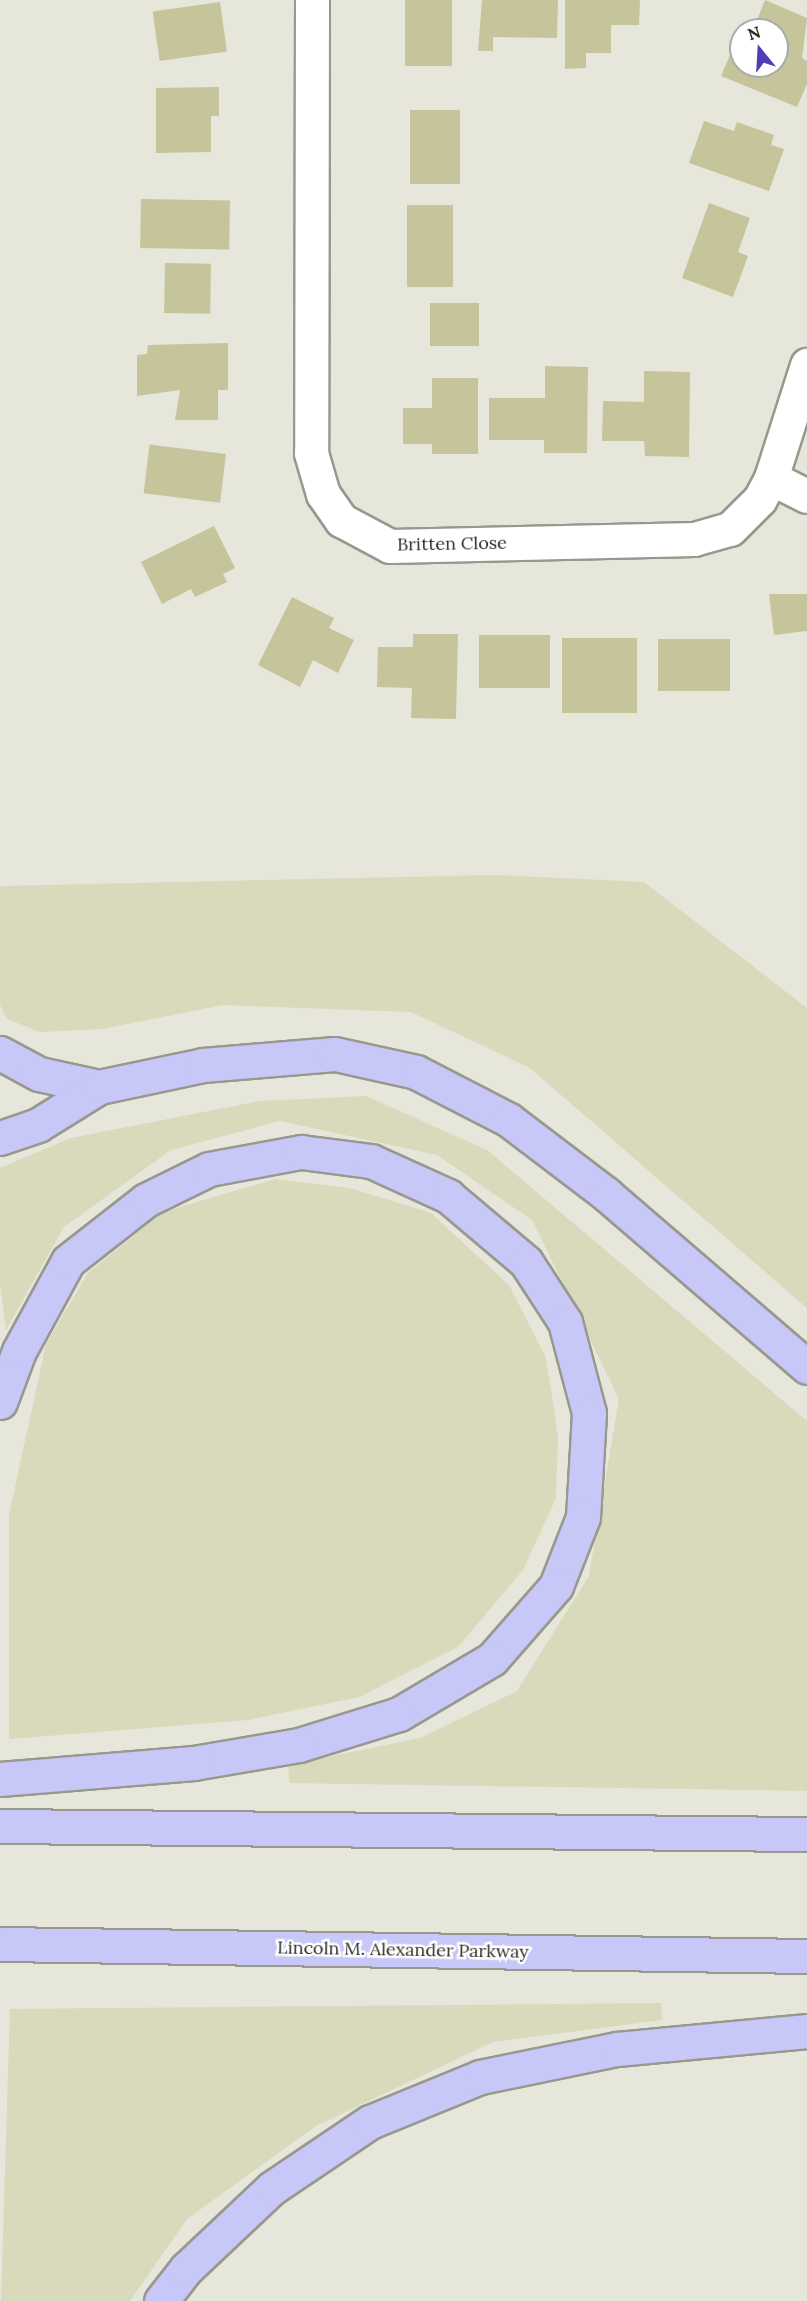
<!DOCTYPE html>
<style>
body{margin:0}
#map{position:relative;width:807px;height:2301px;overflow:hidden;background:#e6e6db;font-family:Lora,serif}
div>[style]{position:absolute}
.green>*{inset:0;background:#d9d9bb}
.building>*{inset:0;background:#c6c49b;transform-origin:0 0}
.roads{filter:drop-shadow(2px 0 #99988e) drop-shadow(-2px 0 #99988e) drop-shadow(0 2px #99988e) drop-shadow(0 -2px #99988e)}
.minor>*{height:33px;margin:-16.5px;padding:0 16.5px;transform-origin:16.5px;border-radius:16.5px;background:#fff}
.highway>*{height:33px;margin:-16.5px;padding:0 16.5px;transform-origin:16.5px;border-radius:16.5px;background:#c7c7f8}
span{translate:-50% -50%;white-space:nowrap;text-align:center;line-height:1.15;-webkit-text-stroke:5px #fff;paint-order:stroke}
.street-label{font-size:18px;color:#2b2b27}
.north{position:absolute;left:729px;top:18px;width:60px;height:60px;box-sizing:border-box;background:#fff;border:2px solid #aaaaa9;border-radius:50%;rotate:342deg;font-size:16px;font-weight:700;line-height:24px;text-align:center;color:#2b2b27}
.north::after{content:'';display:block;margin:auto;width:21px;height:27px;background:#523cb4;clip-path:polygon(50% 0,100% 100%,50% 72%,0 100%)}
</style>
<div id="map">
<div class="green">
<i style="clip-path:polygon(495px 875px,644px 882px,807px 1008px,807px 1308px,530px 1068px,411px 1012px,223px 1005px,102px 1029px,40px 1032px,7px 1019px,0 1005px,0 886px)"></i>
<i style="clip-path:polygon(366px 1096px,487px 1150px,807px 1421px,807px 1791px,290px 1783px,288px 1765px,420px 1738px,517px 1691px,589px 1576px,619px 1399px,532px 1220px,437px 1155px,280px 1121px,171px 1150px,64px 1227px,6px 1330px,0 1283px,0 1168px,71px 1138px,260px 1101px)"></i>
<i style="clip-path:polygon(275px 1179px,350px 1188px,431px 1213px,509px 1285px,546px 1358px,558px 1436px,556px 1498px,523px 1570px,458px 1647px,359px 1697px,248px 1720px,9px 1739px,9px 1515px,46px 1344px,88px 1273px,163px 1212px)"></i>
<i style="clip-path:polygon(661px 2003px,662px 2020px,493px 2042px,316px 2126px,187px 2219px,130px 2301px,1px 2301px,10px 2009px)"></i>
</div>
<div class="building">
<i style="left:405px;top:0;width:47px;height:66px"></i>
<i style="clip-path:polygon(482px 0,558px 0,557px 38px,493px 37px,493px 51px,478px 51px)"></i>
<i style="clip-path:polygon(565px 0,640px 0,639px 25px,611px 25px,611px 53px,586px 53px,586px 68px,565px 69px)"></i>
<i style="clip-path:polygon(765px 0,807px 18px,802px 58px,807px 61px,807px 84px,797px 107px,721px 76px,741px 29px,741px 66px,777px 66px,777px 30px,753px 30px)"></i>
<i style="left:220px;top:2px;width:50px;height:68px;rotate:82deg"></i>
<i style="clip-path:polygon(219px 87px,219px 116px,211px 116px,211px 152px,156px 153px,156px 88px)"></i>
<i style="left:410px;top:110px;width:50px;height:74px"></i>
<i style="clip-path:polygon(704px 121px,734px 131px,737px 122px,774px 135px,771px 145px,784px 149px,769px 191px,689px 163px)"></i>
<i style="left:141px;top:199px;width:89px;height:49px;rotate:1deg"></i>
<i style="clip-path:polygon(709px 203px,750px 218px,738px 252px,748px 256px,733px 297px,682px 278px)"></i>
<i style="left:407px;top:205px;width:46px;height:82px"></i>
<i style="left:165px;top:263px;width:46px;height:50px;rotate:1deg"></i>
<i style="left:430px;top:303px;width:49px;height:43px"></i>
<i style="clip-path:polygon(228px 343px,228px 390px,218px 390px,218px 420px,175px 420px,180px 390px,137px 396px,137px 355px,147px 354px,148px 345px)"></i>
<i style="clip-path:polygon(545px 366px,588px 367px,587px 453px,544px 453px,544px 440px,489px 440px,489px 398px,545px 398px)"></i>
<i style="clip-path:polygon(644px 371px,690px 372px,689px 457px,645px 456px,644px 441px,602px 441px,603px 401px,644px 402px)"></i>
<i style="clip-path:polygon(432px 378px,478px 378px,478px 454px,432px 454px,432px 444px,403px 444px,403px 408px,432px 408px)"></i>
<i style="left:226px;top:454px;width:49px;height:77px;rotate:97deg"></i>
<i style="clip-path:polygon(214px 526px,235px 568px,223px 574px,227px 582px,195px 597px,191px 589px,162px 604px,141px 562px)"></i>
<i style="clip-path:polygon(769px 594px,807px 594px,807px 631px,774px 635px)"></i>
<i style="clip-path:polygon(292px 597px,334px 618px,329px 628px,354px 640px,338px 673px,313px 660px,300px 687px,258px 665px)"></i>
<i style="clip-path:polygon(413px 634px,458px 634px,456px 719px,411px 718px,412px 688px,377px 687px,378px 647px,413px 647px)"></i>
<i style="left:479px;top:635px;width:71px;height:53px"></i>
<i style="left:562px;top:638px;width:75px;height:75px"></i>
<i style="left:658px;top:639px;width:72px;height:52px"></i>
</div>
<div class="roads">
<div class="minor">
<i style="left:312px;top:0;width:453px;rotate:90.1deg"></i>
<i style="left:311px;top:453px;width:43px;rotate:73.7deg"></i>
<i style="left:323px;top:494px;width:32px;rotate:55deg"></i>
<i style="left:341px;top:520px;width:55px;rotate:28deg"></i>
<i style="left:390px;top:546px;width:304px;rotate:-1.3deg"></i>
<i style="left:694px;top:539px;width:37px;rotate:-16deg"></i>
<i style="left:730px;top:529px;width:42px;rotate:-45deg"></i>
<i style="left:760px;top:499px;width:24px;rotate:-62deg"></i>
<i style="left:771px;top:478px;width:119px;rotate:-72.3deg"></i>
<i style="left:771px;top:478px;width:40px;rotate:26.6deg"></i>
</div>
<div class="highway">
<i style="left:0;top:1053px;width:44px;rotate:28.3deg"></i>
<i style="left:39px;top:1074px;width:61px;rotate:12.2deg"></i>
<i style="left:0;top:1138px;width:40px;rotate:-18.9deg"></i>
<i style="left:38px;top:1125px;width:72px;rotate:-31.9deg"></i>
<i style="left:99px;top:1087px;width:106px;rotate:-11.9deg"></i>
<i style="left:203px;top:1065px;width:132px;rotate:-4.8deg"></i>
<i style="left:335px;top:1054px;width:83px;rotate:12.5deg"></i>
<i style="left:416px;top:1072px;width:105px;rotate:27.3deg"></i>
<i style="left:509px;top:1120px;width:122px;rotate:37.3deg"></i>
<i style="left:606px;top:1194px;width:265px;rotate:40.7deg"></i>
<i style="left:0;top:1402px;width:54px;rotate:-69.6deg"></i>
<i style="left:19px;top:1351px;width:102px;rotate:-61.4deg"></i>
<i style="left:68px;top:1261px;width:99px;rotate:-38deg"></i>
<i style="left:146px;top:1200px;width:70px;rotate:-26.2deg"></i>
<i style="left:209px;top:1169px;width:94px;rotate:-10.5deg"></i>
<i style="left:301px;top:1152px;width:71px;rotate:7.3deg"></i>
<i style="left:371px;top:1161px;width:85px;rotate:24.4deg"></i>
<i style="left:448px;top:1196px;width:102px;rotate:40.2deg"></i>
<i style="left:526px;top:1262px;width:72px;rotate:57deg"></i>
<i style="left:565px;top:1322px;width:94px;rotate:75.2deg"></i>
<i style="left:589px;top:1413px;width:104px;rotate:93.3deg"></i>
<i style="left:583px;top:1517px;width:74px;rotate:111.4deg"></i>
<i style="left:556px;top:1586px;width:97px;rotate:131.2deg"></i>
<i style="left:492px;top:1659px;width:108px;rotate:149.4deg"></i>
<i style="left:399px;top:1714px;width:105px;rotate:162.8deg"></i>
<i style="left:299px;top:1745px;width:107px;rotate:170.3deg"></i>
<i style="left:194px;top:1763px;width:195px;rotate:175.3deg"></i>
<i style="left:0;top:1826px;width:807px;rotate:0.57deg"></i>
<i style="left:0;top:1944px;width:807px;rotate:0.85deg"></i>
<i style="left:161px;top:2301px;width:41px;rotate:-52deg"></i>
<i style="left:186px;top:2269px;width:118px;rotate:-43.3deg"></i>
<i style="left:272px;top:2188px;width:118px;rotate:-34deg"></i>
<i style="left:370px;top:2122px;width:119px;rotate:-22.2deg"></i>
<i style="left:480px;top:2077px;width:140px;rotate:-11.6deg"></i>
<i style="left:617px;top:2049px;width:191px;rotate:-5.4deg"></i>
</div>
</div>
<div class="street-label">
<span style="left:452px;top:544px;rotate:-1deg">Britten Close</span>
<span style="left:403px;top:1950px;rotate:1deg">Lincoln M. Alexander Parkway</span>
</div>
<div class="north">N</div>
</div>
